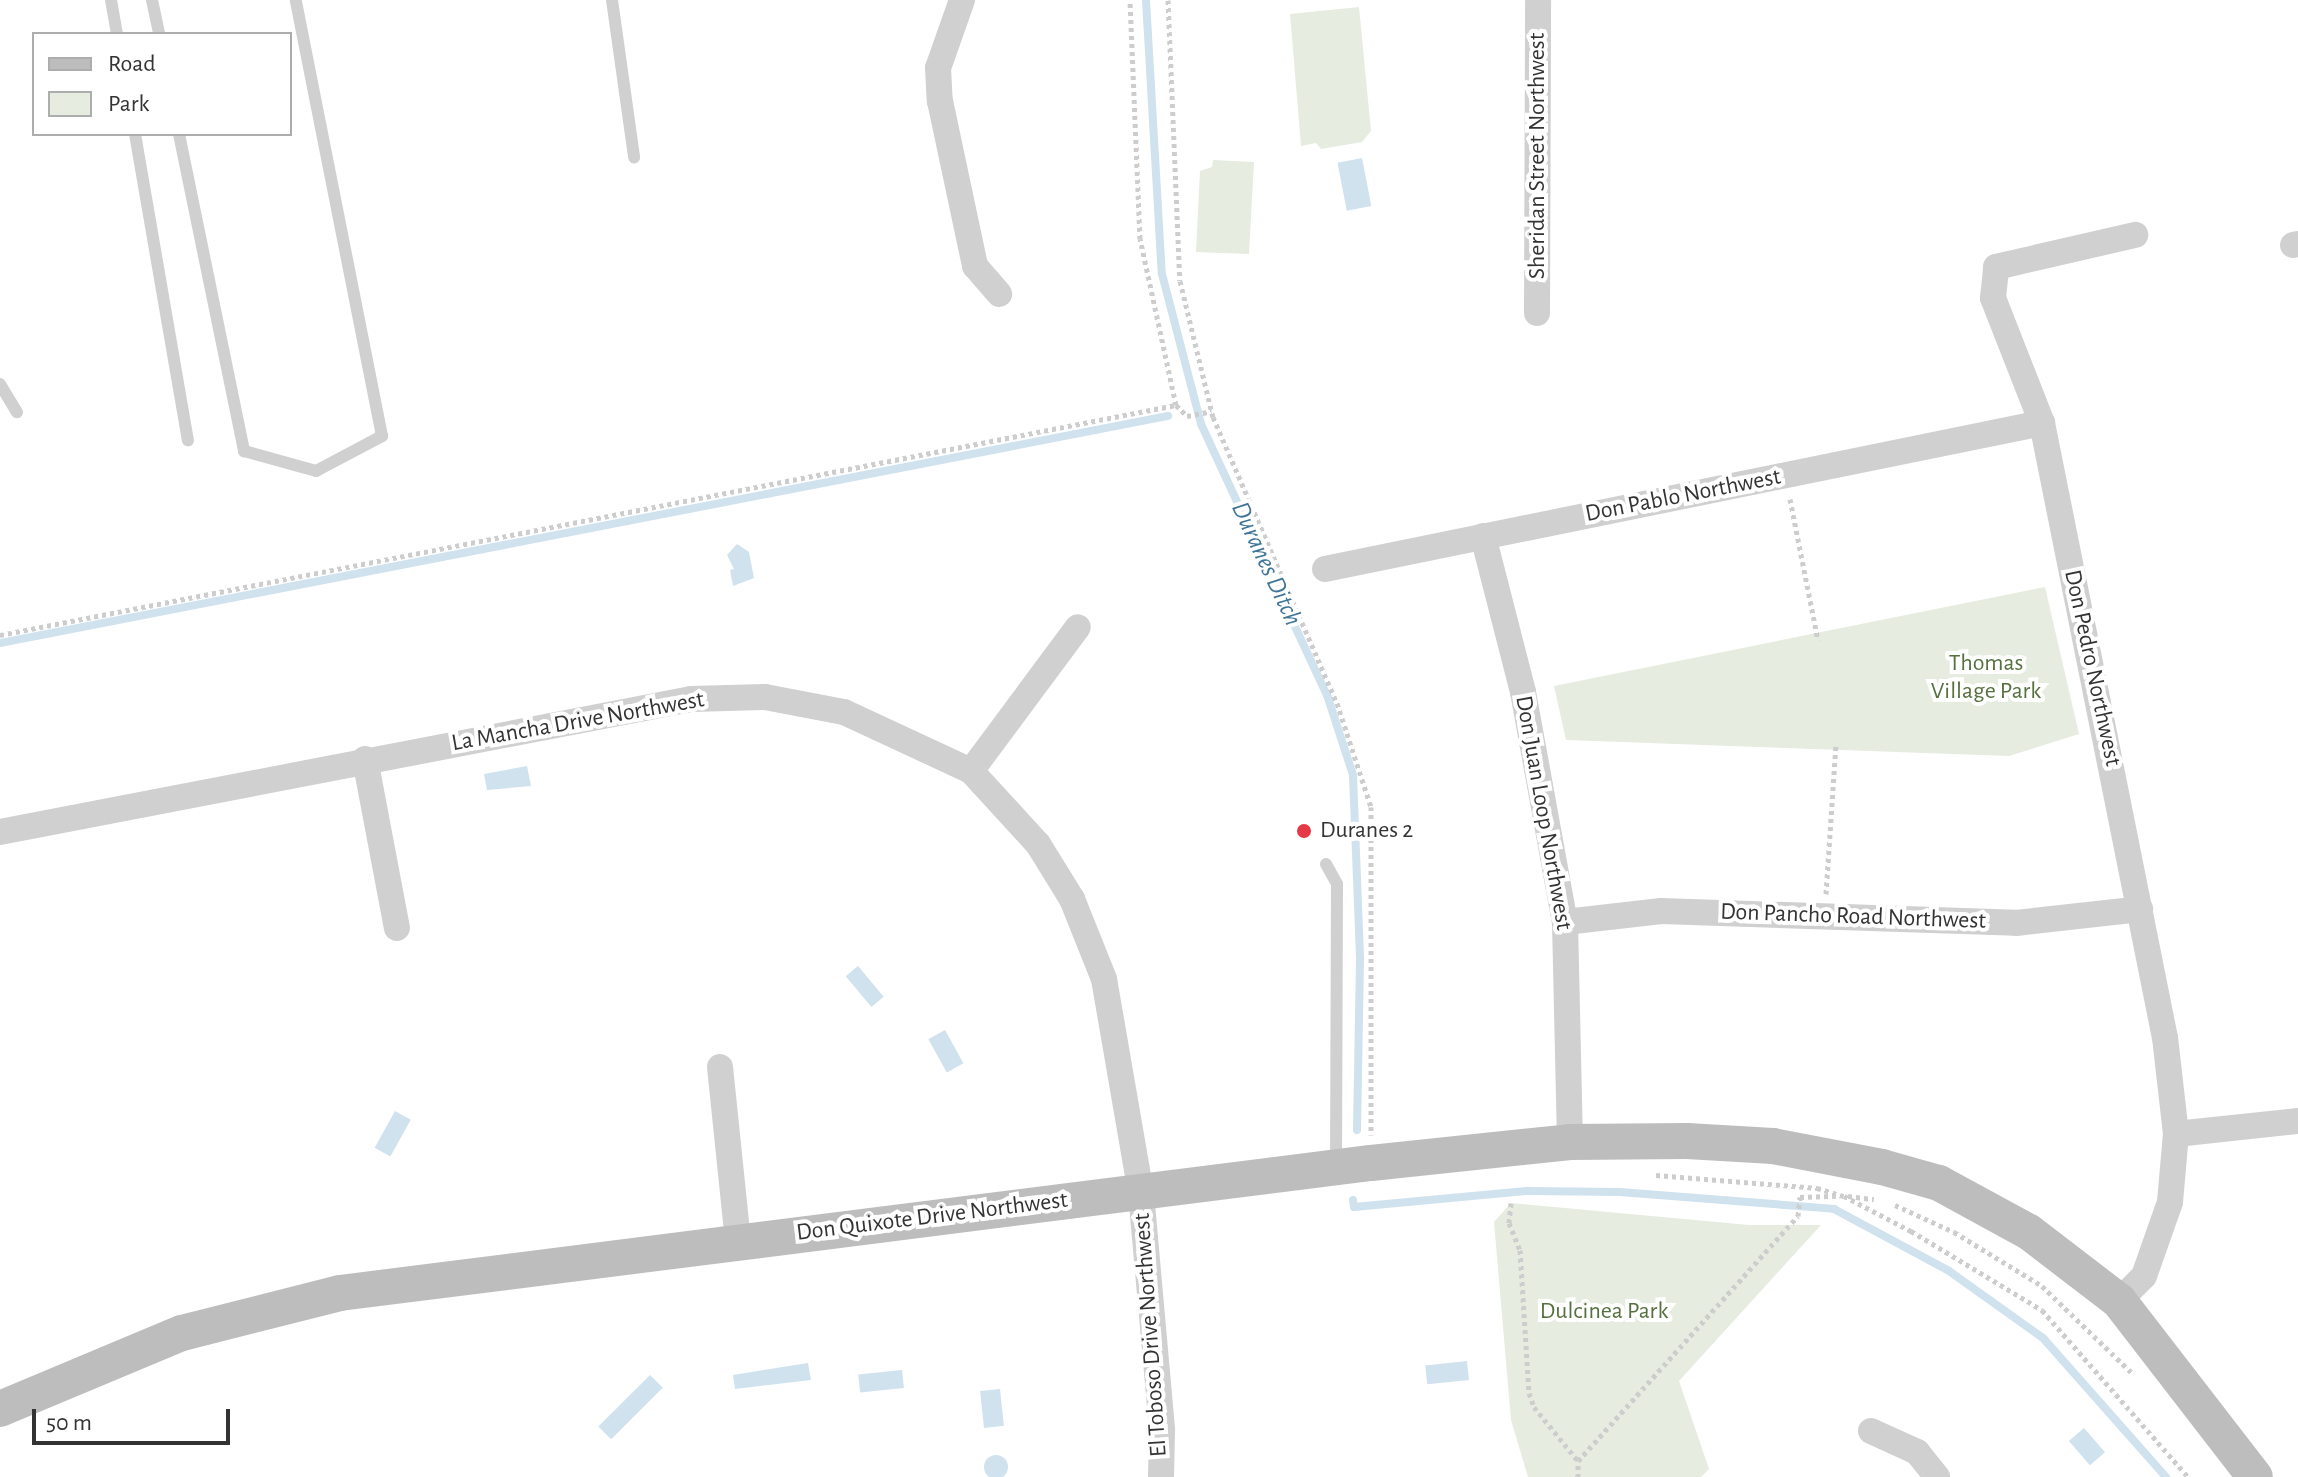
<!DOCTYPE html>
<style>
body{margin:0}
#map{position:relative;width:2298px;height:1477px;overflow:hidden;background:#fff;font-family:"Alegreya Sans",sans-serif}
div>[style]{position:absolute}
.green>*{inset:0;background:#e6ecdf}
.water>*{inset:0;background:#cfe2ee;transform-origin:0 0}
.round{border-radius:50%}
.stream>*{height:8px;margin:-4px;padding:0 4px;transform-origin:4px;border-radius:4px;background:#cfe2ee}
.path>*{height:5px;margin-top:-2.5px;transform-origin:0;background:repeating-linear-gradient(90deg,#cdcdcd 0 4px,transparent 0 8px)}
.lane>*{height:12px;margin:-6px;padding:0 6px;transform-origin:6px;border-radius:6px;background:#d0d0d0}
.street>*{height:26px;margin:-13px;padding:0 13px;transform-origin:13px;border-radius:13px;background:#d0d0d0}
.secondary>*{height:36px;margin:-18px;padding:0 18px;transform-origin:18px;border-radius:18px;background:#bdbdbd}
.dots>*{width:22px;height:22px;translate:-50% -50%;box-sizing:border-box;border:4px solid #fff;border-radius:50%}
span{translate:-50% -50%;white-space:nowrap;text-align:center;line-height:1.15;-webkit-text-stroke:8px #fff;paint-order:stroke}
.street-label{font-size:24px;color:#333}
.park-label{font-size:24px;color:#56703f}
.poi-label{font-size:24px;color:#333}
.left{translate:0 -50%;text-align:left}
.water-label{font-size:26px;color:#3f7597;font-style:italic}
.legend{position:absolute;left:32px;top:32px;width:260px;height:104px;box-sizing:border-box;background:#fff;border:2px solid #adadad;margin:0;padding:10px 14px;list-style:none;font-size:24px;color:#333}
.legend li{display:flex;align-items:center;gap:16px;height:40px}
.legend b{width:40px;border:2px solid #adadad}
.scale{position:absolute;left:32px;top:1409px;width:198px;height:36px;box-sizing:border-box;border:4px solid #333;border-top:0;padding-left:10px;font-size:24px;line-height:28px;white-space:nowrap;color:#333;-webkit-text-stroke:6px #fff;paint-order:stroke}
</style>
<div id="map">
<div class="green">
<i style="clip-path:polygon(1359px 7px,1371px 131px,1362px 142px,1321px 149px,1316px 143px,1301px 146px,1290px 14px)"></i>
<i style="clip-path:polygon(1213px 160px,1254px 162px,1249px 254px,1196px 252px,1200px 171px,1212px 167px)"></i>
<i style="clip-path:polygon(2045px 587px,2079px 734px,2009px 756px,1566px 740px,1554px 686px)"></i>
<i style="clip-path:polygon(1511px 1203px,1749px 1225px,1821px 1225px,1679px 1381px,1709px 1469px,1701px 1477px,1528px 1477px,1511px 1420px,1494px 1222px)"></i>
</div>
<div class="water">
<i style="left:1362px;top:158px;width:49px;height:25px;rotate:79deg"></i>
<i style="clip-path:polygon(737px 544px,749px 552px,754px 578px,733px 586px,730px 570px,734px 569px,727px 555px)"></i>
<i style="clip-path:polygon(527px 766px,531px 786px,487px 790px,484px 774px)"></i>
<i style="left:858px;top:966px;width:40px;height:16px;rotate:50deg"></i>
<i style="left:945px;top:1030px;width:38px;height:19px;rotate:61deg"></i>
<i style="left:395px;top:1111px;width:18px;height:42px;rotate:29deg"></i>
<i style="left:1467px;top:1361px;width:19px;height:42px;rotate:84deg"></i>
<i style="clip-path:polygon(808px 1363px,811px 1380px,735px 1389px,733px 1375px)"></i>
<i style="left:902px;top:1370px;width:18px;height:44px;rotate:84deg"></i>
<i style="left:650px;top:1375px;width:18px;height:73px;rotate:45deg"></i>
<i style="left:1000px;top:1389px;width:37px;height:20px;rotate:84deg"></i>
<i style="left:2084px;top:1428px;width:32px;height:20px;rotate:49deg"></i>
<i class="round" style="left:984px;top:1455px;width:24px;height:24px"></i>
</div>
<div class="stream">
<i style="left:1146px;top:0;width:274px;rotate:86.7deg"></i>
<i style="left:1162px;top:274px;width:155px;rotate:75.4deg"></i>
<i style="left:1201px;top:424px;width:302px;rotate:65.1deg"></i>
<i style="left:1328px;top:698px;width:81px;rotate:72deg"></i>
<i style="left:1353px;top:775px;width:184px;rotate:87.8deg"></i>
<i style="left:1360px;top:959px;width:171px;rotate:91deg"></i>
<i style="left:0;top:643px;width:1190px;rotate:-11deg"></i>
<i style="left:1353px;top:1200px;width:7px;rotate:82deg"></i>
<i style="left:1354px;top:1207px;width:175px;rotate:-5.3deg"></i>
<i style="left:1528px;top:1191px;width:92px;rotate:0.6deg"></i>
<i style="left:1620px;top:1192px;width:215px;rotate:4.5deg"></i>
<i style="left:1834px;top:1209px;width:131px;rotate:28.3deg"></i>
<i style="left:1949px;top:1271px;width:115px;rotate:35.5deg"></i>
<i style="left:2043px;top:1338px;width:186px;rotate:48.5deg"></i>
</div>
<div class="path">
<i style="left:1168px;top:0;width:281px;rotate:87.6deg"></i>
<i style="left:1180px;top:281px;width:140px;rotate:76.4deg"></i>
<i style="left:1213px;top:417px;width:312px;rotate:66.6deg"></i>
<i style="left:1337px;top:703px;width:109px;rotate:71.9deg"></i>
<i style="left:1371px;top:807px;width:328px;rotate:90deg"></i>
<i style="left:1176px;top:405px;width:16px;rotate:45deg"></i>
<i style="left:1187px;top:416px;width:25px;rotate:-11deg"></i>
<i style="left:1790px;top:499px;width:144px;rotate:78.8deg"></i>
<i style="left:0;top:635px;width:1198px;rotate:-11.07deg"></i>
<i style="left:1176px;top:405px;width:170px;rotate:-102.2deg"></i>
<i style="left:1140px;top:239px;width:239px;rotate:-92.4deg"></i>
<i style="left:1826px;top:894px;width:151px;rotate:-86.2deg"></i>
<i style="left:1656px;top:1175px;width:162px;rotate:4.6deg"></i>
<i style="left:1817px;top:1188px;width:28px;rotate:17deg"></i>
<i style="left:1844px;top:1196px;width:76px;rotate:27.6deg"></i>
<i style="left:1911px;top:1231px;width:153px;rotate:31.1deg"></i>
<i style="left:2042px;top:1310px;width:222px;rotate:48.8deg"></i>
<i style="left:1848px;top:1196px;width:26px;rotate:7deg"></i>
<i style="left:1511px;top:1203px;width:20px;rotate:96deg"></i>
<i style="left:1509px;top:1223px;width:29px;rotate:68deg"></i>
<i style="left:1520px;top:1250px;width:143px;rotate:86.4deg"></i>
<i style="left:1529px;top:1393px;width:15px;rotate:70deg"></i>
<i style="left:1534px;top:1407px;width:70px;rotate:50.8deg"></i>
<i style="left:1895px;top:1205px;width:65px;rotate:24.6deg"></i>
<i style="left:1954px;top:1232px;width:103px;rotate:31.5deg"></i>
<i style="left:2042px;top:1286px;width:125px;rotate:44deg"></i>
<i style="left:1578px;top:1477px;width:16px;rotate:-90deg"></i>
<i style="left:1578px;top:1461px;width:329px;rotate:-48.1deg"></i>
<i style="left:1798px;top:1216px;width:19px;rotate:-84deg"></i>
<i style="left:1800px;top:1197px;width:38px;rotate:-2deg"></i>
</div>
<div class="lane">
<i style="left:111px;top:0;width:35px;rotate:80deg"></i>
<i style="left:152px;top:0;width:35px;rotate:78deg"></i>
<i style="left:612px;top:0;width:159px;rotate:82deg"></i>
<i style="left:135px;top:134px;width:311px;rotate:80.2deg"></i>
<i style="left:179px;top:134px;width:324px;rotate:78.4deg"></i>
<i style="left:244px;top:451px;width:75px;rotate:15.5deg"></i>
<i style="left:316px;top:471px;width:75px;rotate:-27.9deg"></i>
<i style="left:382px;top:436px;width:444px;rotate:-101.2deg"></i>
<i style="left:0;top:384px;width:33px;rotate:59deg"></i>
<i style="left:1326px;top:864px;width:23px;rotate:61deg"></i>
<i style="left:1337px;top:884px;width:282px;rotate:90.2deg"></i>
</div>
<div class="street">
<i style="left:962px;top:0;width:72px;rotate:109.4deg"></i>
<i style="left:938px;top:68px;width:33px;rotate:87deg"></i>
<i style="left:940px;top:101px;width:169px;rotate:78deg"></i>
<i style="left:975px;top:266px;width:37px;rotate:49deg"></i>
<i style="left:2293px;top:245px;width:5px;rotate:-11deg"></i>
<i style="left:1537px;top:313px;width:313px;rotate:-89.8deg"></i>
<i style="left:1483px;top:536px;width:161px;rotate:75.6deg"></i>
<i style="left:1523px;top:692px;width:234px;rotate:79.7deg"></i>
<i style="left:1565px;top:922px;width:220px;rotate:88.7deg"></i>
<i style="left:1325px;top:569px;width:732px;rotate:-11.51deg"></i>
<i style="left:365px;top:759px;width:172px;rotate:79.3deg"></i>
<i style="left:971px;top:771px;width:179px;rotate:-53.4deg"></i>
<i style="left:0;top:832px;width:704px;rotate:-10.89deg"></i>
<i style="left:691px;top:699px;width:74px;rotate:-1.5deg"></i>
<i style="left:765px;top:697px;width:80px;rotate:10.8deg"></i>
<i style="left:844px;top:712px;width:140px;rotate:24.9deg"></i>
<i style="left:971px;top:771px;width:99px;rotate:47.5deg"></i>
<i style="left:1038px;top:844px;width:65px;rotate:58.3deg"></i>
<i style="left:1072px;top:899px;width:86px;rotate:68.2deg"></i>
<i style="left:1104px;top:979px;width:217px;rotate:80.2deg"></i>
<i style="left:1141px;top:1193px;width:238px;rotate:84.9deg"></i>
<i style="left:1162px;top:1430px;width:47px;rotate:91.2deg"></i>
<i style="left:1565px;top:922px;width:97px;rotate:-6.5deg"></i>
<i style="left:1661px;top:911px;width:355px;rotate:1.9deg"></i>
<i style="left:2016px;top:923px;width:125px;rotate:-6.4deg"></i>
<i style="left:720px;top:1067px;width:174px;rotate:84.1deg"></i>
<i style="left:2176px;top:1134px;width:123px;rotate:-6.1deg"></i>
<i style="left:2119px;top:1301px;width:35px;rotate:-45deg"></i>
<i style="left:2144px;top:1276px;width:78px;rotate:-70.6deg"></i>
<i style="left:2170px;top:1202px;width:68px;rotate:-85deg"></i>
<i style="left:2176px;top:1134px;width:97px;rotate:-96.5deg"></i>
<i style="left:2165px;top:1038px;width:627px;rotate:-101.31deg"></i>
<i style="left:2042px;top:423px;width:134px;rotate:-111.4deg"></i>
<i style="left:1993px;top:298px;width:31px;rotate:-84deg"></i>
<i style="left:1996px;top:267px;width:143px;rotate:-13deg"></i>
<i style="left:1871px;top:1431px;width:51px;rotate:24.5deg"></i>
<i style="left:1917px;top:1452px;width:32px;rotate:51deg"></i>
</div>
<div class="secondary">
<i style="left:0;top:1409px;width:197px;rotate:-22.7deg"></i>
<i style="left:182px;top:1333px;width:163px;rotate:-14.2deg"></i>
<i style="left:340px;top:1293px;width:1039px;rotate:-7.19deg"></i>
<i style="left:1371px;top:1163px;width:200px;rotate:-6deg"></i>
<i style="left:1570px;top:1142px;width:117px;rotate:-0.5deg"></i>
<i style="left:1687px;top:1141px;width:86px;rotate:3.3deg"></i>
<i style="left:1773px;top:1146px;width:111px;rotate:10.9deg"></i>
<i style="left:1882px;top:1167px;width:59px;rotate:15.7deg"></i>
<i style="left:1939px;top:1183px;width:102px;rotate:28.6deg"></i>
<i style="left:2029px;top:1232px;width:113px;rotate:37.5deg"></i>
<i style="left:2119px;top:1301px;width:222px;rotate:52.3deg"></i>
</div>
<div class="dots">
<i style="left:1304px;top:831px;background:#e63946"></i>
</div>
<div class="street-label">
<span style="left:1538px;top:156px;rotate:-90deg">Sheridan Street Northwest</span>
<span style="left:1683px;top:496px;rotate:-11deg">Don Pablo Northwest</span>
<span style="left:2092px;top:668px;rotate:78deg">Don Pedro Northwest</span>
<span style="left:578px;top:722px;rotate:-10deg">La Mancha Drive Northwest</span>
<span style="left:1543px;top:813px;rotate:80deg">Don Juan Loop Northwest</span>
<span style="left:1853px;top:917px;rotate:2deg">Don Pancho Road Northwest</span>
<span style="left:932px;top:1217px;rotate:-7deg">Don Quixote Drive Northwest</span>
<span style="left:1151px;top:1335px;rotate:-94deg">El Toboso Drive Northwest</span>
</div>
<div class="park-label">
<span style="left:1986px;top:678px">Thomas<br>Village Park</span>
<span style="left:1604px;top:1312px">Dulcinea Park</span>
</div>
<div class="poi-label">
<span class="left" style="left:1320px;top:831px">Duranes 2</span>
</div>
<div class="water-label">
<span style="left:1266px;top:564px;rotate:65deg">Duranes Ditch</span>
</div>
<ul class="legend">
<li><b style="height:10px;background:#bdbdbd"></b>Road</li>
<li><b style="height:22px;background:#e6ecdf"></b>Park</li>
</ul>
<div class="scale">50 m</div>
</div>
